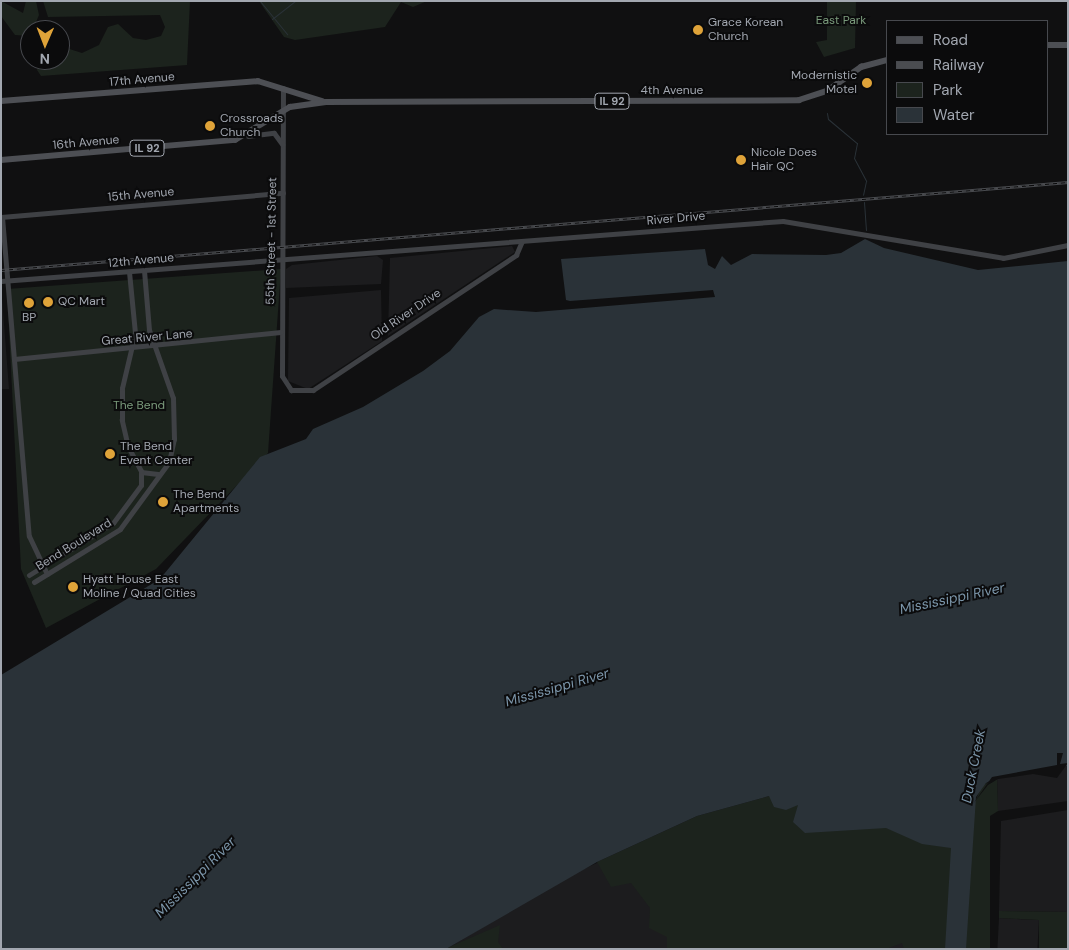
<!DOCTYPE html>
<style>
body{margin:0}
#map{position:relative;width:1069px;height:950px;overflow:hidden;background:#101011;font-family:"DM Sans",sans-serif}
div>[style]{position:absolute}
.built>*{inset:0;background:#1c1c1e;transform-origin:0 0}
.green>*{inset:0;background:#1c231d}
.water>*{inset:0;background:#2a3238}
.pier>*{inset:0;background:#101011}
.stream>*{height:1px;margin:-0.5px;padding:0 0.5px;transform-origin:0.5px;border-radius:0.5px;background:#2a3238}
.secondary>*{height:5px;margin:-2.5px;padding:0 2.5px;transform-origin:2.5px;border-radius:2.5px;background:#3f4145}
.primary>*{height:5.5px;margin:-2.75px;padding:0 2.75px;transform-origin:2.75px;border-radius:2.75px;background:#4d4f54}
.rail>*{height:3px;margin-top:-1.5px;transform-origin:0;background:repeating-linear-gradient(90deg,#0b0b0c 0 4px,#4a4c50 0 8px);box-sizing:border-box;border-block:1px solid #4a4c50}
.dots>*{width:14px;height:14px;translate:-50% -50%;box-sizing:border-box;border:2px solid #0b0b0c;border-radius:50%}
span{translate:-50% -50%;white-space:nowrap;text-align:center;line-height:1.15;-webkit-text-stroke:4px #0b0b0c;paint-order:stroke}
.shield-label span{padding:1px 4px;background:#0b0b0c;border:1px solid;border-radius:4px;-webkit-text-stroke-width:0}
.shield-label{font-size:11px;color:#a2a7b0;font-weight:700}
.park-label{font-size:12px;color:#7a9a7b}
.poi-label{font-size:12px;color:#a2a7b0}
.left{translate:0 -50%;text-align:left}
.right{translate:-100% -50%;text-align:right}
.street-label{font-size:12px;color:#a2a7b0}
.water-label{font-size:14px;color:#7b95a9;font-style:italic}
.frame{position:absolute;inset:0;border:2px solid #a2a7b0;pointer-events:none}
.legend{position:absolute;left:886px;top:20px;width:162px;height:115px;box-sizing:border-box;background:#0b0b0c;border:1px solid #47494e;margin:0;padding:6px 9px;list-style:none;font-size:15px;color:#a2a7b0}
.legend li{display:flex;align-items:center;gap:10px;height:25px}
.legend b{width:25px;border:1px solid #47494e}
.north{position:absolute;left:20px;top:20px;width:50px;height:50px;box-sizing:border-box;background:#0b0b0c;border:1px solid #47494e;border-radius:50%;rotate:181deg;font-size:14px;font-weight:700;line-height:20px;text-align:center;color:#a2a7b0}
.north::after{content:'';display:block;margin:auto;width:18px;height:22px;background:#dfa339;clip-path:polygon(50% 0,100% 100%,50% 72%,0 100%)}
</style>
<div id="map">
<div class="built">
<i style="clip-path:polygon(512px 246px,515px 252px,388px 336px,390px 258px)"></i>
<i style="clip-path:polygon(377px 256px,383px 260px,381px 284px,286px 288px,286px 269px,292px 265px)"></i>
<i style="clip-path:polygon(1px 285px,9px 389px,1px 389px)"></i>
<i style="clip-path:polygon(381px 290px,382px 341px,308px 389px,288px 381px,289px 298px)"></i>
<i style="clip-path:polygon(1068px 766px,1068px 801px,998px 811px,997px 777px)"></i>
<i style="clip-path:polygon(1068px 810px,1068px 912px,999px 911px,1001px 821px)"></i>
<i style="clip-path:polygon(631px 847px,946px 949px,446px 949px,569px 876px)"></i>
<i style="left:999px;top:918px;width:40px;height:31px;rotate:3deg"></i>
</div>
<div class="green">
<i style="clip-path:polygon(1px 1px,23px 13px,26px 1px,36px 1px,39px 15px,30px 36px,15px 35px,1px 16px)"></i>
<i style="clip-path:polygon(43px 1px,190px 1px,187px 65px,41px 76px,37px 70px,39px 60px,60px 60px,60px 46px,82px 53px,99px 45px,108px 27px,118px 24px,133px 38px,146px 40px,161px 36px,165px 27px,160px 15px,48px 17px)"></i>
<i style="clip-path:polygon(259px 1px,427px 1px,413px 7px,401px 2px,385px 27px,295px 40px,284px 37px)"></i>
<i style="clip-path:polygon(827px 1px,856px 1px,855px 48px,824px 57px,816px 42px,827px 40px)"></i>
<i style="clip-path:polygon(281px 269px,268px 453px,156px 569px,46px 628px,21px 569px,7px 289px)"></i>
<i style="clip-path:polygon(997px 777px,998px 811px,990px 816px,990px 949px,904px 949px,902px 943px,886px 949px,667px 949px,667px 937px,649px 928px,650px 908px,631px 883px,611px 887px,597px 862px,697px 816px,769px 796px,971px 851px,972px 808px,982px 786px)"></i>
<i style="clip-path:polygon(999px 911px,1068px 912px,1068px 949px,1039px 949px,1039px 920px,999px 918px)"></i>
<i style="clip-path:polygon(500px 925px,498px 942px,503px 949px,445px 949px)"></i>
</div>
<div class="water">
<i style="clip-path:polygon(865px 239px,884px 248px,978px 270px,1068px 261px,1068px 766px,997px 777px,986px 783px,976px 797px,966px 949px,945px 949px,951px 848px,922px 844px,886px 828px,805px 833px,793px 822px,798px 805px,786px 810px,774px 807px,769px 796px,697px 816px,597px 862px,446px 949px,1px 949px,1px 675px,160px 579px,260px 457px,306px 439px,313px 429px,363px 407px,423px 371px,450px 351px,479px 317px,494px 309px,536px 312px,715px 297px,713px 290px,570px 301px,566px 300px,561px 259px,705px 249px,708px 265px,715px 269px,722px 256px,731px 265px,752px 254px,826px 255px,841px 253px)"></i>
</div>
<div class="pier">
<i style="clip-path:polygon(1057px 753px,1063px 753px,1060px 764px,1068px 763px,1057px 778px,1033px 774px,998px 779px,988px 785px,973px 804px,992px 777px,1057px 765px)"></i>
</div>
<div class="stream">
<i style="left:260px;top:1px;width:43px;rotate:50.7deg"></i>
<i style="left:272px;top:19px;width:29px;rotate:-38deg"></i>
<i style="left:827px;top:113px;width:6px;rotate:81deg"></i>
<i style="left:828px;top:119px;width:38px;rotate:40deg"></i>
<i style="left:857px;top:143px;width:15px;rotate:101deg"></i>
<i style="left:854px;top:158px;width:26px;rotate:62deg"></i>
<i style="left:866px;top:181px;width:14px;rotate:102deg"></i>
<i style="left:864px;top:202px;width:28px;rotate:86deg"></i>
</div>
<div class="secondary">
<i style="left:283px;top:88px;width:288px;rotate:90.2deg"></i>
<i style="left:282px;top:376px;width:17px;rotate:57deg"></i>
<i style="left:291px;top:390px;width:22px"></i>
<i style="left:313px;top:390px;width:244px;rotate:-33.6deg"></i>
<i style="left:516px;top:255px;width:15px;rotate:-67deg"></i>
<i style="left:248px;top:136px;width:26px;rotate:-7deg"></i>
<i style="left:274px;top:133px;width:14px;rotate:54deg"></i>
<i style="left:1px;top:217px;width:283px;rotate:-4.9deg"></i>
<i style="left:2px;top:217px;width:320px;rotate:85.2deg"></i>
<i style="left:29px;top:536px;width:42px;rotate:64.7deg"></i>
<i style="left:1px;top:281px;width:784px;rotate:-4.39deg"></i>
<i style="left:783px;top:221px;width:223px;rotate:9.5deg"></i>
<i style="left:1003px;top:258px;width:66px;rotate:-11.3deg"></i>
<i style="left:14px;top:359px;width:268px;rotate:-5.8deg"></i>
<i style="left:141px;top:472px;width:17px;rotate:7deg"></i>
<i style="left:29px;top:575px;width:99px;rotate:-31.8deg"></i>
<i style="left:113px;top:523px;width:47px;rotate:-53.6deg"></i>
<i style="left:141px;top:485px;width:14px;rotate:-90deg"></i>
<i style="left:141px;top:471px;width:27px;rotate:-118deg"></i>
<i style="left:128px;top:447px;width:28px;rotate:-103deg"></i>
<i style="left:122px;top:420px;width:32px;rotate:-90deg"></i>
<i style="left:122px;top:388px;width:57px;rotate:-76.7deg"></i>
<i style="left:135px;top:333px;width:61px;rotate:-95.6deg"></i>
<i style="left:34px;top:582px;width:101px;rotate:-31.6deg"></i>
<i style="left:120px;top:529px;width:83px;rotate:-53.8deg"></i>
<i style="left:169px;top:462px;width:24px;rotate:-78deg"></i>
<i style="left:174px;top:439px;width:41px;rotate:-91.4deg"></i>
<i style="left:173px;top:398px;width:72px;rotate:-109.4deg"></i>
<i style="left:149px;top:330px;width:59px;rotate:-94.8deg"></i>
</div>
<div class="primary">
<i style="left:1048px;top:45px;width:20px"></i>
<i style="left:1px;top:101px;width:258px;rotate:-4.4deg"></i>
<i style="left:258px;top:81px;width:67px;rotate:17.4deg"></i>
<i style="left:1px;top:160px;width:235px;rotate:-4.9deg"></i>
<i style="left:235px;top:140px;width:64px;rotate:-31deg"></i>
<i style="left:290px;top:107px;width:36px;rotate:-8deg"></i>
<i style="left:326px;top:102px;width:473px;rotate:-0.2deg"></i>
<i style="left:799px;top:100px;width:29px;rotate:-18deg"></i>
<i style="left:827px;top:91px;width:42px;rotate:-35.2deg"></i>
<i style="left:861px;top:67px;width:28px;rotate:-15deg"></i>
</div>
<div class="rail">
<i style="left:1px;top:270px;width:1071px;rotate:-4.71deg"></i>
</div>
<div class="dots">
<i style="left:698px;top:30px;background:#dfa339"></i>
<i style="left:867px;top:83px;background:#dfa339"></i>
<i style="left:210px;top:126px;background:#dfa339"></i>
<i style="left:741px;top:160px;background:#dfa339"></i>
<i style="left:48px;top:302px;background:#dfa339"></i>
<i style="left:29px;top:303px;background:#dfa339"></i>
<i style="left:110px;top:454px;background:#dfa339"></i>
<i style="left:163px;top:502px;background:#dfa339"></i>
<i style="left:73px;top:587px;background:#dfa339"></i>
</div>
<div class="shield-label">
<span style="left:612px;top:101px">IL 92</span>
<span style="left:147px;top:148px">IL 92</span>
</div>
<div class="park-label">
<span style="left:841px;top:21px">East Park</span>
<span style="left:139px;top:406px">The Bend</span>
</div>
<div class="poi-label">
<span class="left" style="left:708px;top:30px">Grace Korean<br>Church</span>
<span class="right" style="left:857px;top:83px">Modernistic<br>Motel</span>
<span class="left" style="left:220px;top:126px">Crossroads<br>Church</span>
<span class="left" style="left:751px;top:160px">Nicole Does<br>Hair QC</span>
<span class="left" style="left:58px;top:302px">QC Mart</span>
<span style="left:29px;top:318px">BP</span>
<span class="left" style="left:120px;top:454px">The Bend<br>Event Center</span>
<span class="left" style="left:173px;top:502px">The Bend<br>Apartments</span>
<span class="left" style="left:83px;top:587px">Hyatt House East<br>Moline / Quad Cities</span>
</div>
<div class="street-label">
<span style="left:142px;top:80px;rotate:-5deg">17th Avenue</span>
<span style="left:672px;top:91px">4th Avenue</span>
<span style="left:86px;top:143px;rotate:-5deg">16th Avenue</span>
<span style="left:141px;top:195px;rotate:-5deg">15th Avenue</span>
<span style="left:676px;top:219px;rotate:-5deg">River Drive</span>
<span style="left:272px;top:241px;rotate:-89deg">55th Street - 1st Street</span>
<span style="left:141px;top:261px;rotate:-5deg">12th Avenue</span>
<span style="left:406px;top:315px;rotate:-34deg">Old River Drive</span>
<span style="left:147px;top:338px;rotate:-5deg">Great River Lane</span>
<span style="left:74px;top:545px;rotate:-32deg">Bend Boulevard</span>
</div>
<div class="water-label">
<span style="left:952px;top:598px;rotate:-12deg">Mississippi River</span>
<span style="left:557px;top:687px;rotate:-16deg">Mississippi River</span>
<span style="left:973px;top:766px;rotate:-79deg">Duck Creek</span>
<span style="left:195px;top:877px;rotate:-45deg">Mississippi River</span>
</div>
<div class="frame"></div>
<ul class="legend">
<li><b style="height:6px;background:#4d4f54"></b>Road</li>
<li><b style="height:6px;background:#4a4c50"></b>Railway</li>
<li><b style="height:14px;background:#1c231d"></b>Park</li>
<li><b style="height:14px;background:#2a3238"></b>Water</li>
</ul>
<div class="north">N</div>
</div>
